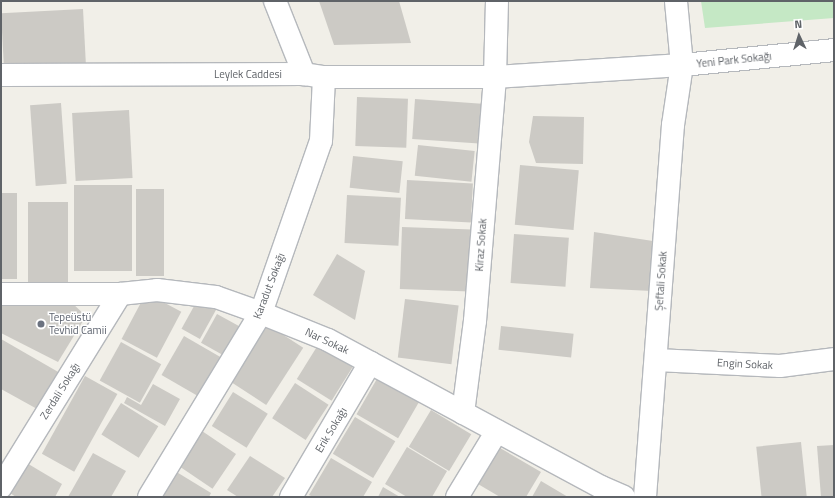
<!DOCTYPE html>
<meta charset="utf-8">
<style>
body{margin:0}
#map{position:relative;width:835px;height:498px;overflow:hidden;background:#f1efe8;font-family:"Titillium Web",sans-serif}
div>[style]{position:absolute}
.green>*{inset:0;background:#c5e8c5}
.building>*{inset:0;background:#cccac5;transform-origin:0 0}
.roads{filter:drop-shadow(1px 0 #b5b8bc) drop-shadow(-1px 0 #b5b8bc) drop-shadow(0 1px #b5b8bc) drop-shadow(0 -1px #b5b8bc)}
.minor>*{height:22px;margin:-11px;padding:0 11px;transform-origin:11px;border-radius:11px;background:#fff}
.tertiary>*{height:22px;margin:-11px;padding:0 11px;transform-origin:11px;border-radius:11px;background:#fff}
.dots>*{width:11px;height:11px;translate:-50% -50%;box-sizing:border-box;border:2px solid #fff;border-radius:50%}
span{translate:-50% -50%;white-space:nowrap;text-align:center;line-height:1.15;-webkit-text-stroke:3px #fff;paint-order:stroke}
.street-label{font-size:11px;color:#5f6368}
.worship-label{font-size:11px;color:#5b616d}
.left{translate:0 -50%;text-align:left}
.frame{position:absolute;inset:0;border:2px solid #5f6368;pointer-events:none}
.north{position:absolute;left:779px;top:16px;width:40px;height:40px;-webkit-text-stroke:3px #fff;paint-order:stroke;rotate:356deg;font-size:11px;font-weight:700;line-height:16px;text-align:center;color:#5f6368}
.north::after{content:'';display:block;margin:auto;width:14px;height:18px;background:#5f6368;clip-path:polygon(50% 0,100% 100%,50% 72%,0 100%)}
</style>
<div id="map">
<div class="green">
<i style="clip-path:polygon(701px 1px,834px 1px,834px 18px,705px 28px)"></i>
</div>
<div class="building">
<i style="clip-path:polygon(319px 1px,399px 1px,411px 43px,334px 45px)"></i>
<i style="left:83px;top:9px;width:58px;height:82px;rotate:87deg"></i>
<i style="left:357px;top:97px;width:51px;height:49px;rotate:2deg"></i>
<i style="left:415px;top:99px;width:67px;height:40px;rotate:4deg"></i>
<i style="left:61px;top:103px;width:81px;height:31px;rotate:86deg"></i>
<i style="left:129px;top:110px;width:68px;height:57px;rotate:87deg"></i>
<i style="clip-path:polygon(533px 116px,584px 117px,583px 164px,536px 163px,529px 142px)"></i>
<i style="left:418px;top:145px;width:57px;height:31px;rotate:6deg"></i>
<i style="left:353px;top:156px;width:50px;height:32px;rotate:6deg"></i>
<i style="left:520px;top:165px;width:59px;height:60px;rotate:5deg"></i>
<i style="left:407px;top:180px;width:66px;height:39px;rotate:3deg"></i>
<i style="left:74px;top:185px;width:58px;height:86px"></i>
<i style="left:136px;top:189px;width:28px;height:87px"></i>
<i style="left:1px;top:193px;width:16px;height:86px"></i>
<i style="left:347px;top:195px;width:54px;height:48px;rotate:3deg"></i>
<i style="left:68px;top:202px;width:81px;height:40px;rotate:90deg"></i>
<i style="left:402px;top:227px;width:70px;height:62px;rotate:2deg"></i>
<i style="clip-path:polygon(594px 232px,653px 241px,652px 291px,590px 288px)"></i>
<i style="left:514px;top:234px;width:55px;height:49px;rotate:4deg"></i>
<i style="clip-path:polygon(337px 254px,365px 271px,355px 320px,313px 295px)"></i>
<i style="left:146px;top:293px;width:40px;height:52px;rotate:28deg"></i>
<i style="left:198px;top:299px;width:21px;height:34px;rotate:29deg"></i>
<i style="left:405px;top:299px;width:54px;height:59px;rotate:7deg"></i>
<i style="clip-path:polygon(1px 303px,72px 303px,86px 316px,58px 362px,1px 333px)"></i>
<i style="left:217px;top:314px;width:26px;height:33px;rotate:29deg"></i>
<i style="left:268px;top:325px;width:42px;height:68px;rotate:33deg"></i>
<i style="left:501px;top:326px;width:73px;height:24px;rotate:6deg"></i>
<i style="left:184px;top:336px;width:48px;height:45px;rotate:30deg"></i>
<i style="clip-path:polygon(1px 339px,60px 373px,39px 410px,1px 389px)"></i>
<i style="left:121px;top:342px;width:46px;height:44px;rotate:29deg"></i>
<i style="left:318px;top:345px;width:41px;height:40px;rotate:32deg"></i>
<i style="left:85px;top:376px;width:37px;height:89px;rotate:29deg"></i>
<i style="left:378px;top:377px;width:48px;height:43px;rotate:30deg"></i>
<i style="left:295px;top:383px;width:40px;height:42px;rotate:33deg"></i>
<i style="clip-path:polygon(153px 384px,180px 399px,165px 426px,124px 403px,127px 397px,141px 405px)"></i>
<i style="left:233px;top:392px;width:41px;height:40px;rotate:32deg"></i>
<i style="left:121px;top:403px;width:44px;height:37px;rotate:32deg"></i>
<i style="left:431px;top:410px;width:47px;height:43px;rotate:31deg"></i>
<i style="left:355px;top:417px;width:47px;height:43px;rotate:31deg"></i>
<i style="left:202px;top:431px;width:41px;height:42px;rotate:34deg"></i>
<i style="left:801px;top:442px;width:55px;height:45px;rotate:84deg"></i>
<i style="clip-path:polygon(834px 445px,834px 497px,821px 497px,817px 446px)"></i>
<i style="clip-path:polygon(407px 447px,447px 471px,432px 497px,407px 497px,385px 484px)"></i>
<i style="clip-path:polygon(500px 448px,541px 472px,526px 497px,500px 497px,478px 484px)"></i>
<i style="clip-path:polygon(93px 453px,126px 471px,111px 497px,68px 497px)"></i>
<i style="clip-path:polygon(250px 456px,285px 478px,272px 497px,238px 497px,227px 490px)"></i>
<i style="clip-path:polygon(331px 458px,372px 482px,363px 497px,313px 497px,309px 495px)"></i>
<i style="clip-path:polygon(25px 462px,62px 484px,55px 497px,16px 497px,7px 491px)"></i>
<i style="clip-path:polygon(170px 468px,211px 493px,209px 497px,152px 497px)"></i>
<i style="clip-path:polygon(541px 481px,568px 497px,532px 497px)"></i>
<i style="clip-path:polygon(383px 487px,400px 497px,378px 497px)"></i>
</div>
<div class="roads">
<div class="minor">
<i style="left:275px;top:1px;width:79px;rotate:68.3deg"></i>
<i style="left:682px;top:65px;width:153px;rotate:-5.6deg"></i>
<i style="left:1px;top:294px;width:119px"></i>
<i style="left:120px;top:294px;width:37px;rotate:-6deg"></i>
<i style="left:157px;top:290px;width:59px;rotate:6.8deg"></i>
<i style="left:216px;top:297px;width:48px;rotate:19.6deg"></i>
<i style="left:261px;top:313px;width:72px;rotate:21.9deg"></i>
<i style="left:328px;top:340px;width:310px;rotate:28.3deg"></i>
<i style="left:601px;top:487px;width:25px;rotate:23deg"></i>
<i style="left:656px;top:360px;width:124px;rotate:2.8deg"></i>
<i style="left:780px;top:366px;width:54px;rotate:-7.4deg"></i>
<i style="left:463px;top:413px;width:93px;rotate:-82.6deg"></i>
<i style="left:475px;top:321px;width:245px;rotate:-85.3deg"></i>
<i style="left:495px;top:77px;width:76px;rotate:-88.5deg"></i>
<i style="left:1px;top:487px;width:227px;rotate:-58.3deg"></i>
<i style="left:149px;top:497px;width:215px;rotate:-58.7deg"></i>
<i style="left:261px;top:313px;width:182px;rotate:-70.8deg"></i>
<i style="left:321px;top:141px;width:64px;rotate:-87.3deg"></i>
<i style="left:291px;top:497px;width:156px;rotate:-59.5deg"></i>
<i style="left:457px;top:497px;width:77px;rotate:-58.8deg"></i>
</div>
<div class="tertiary">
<i style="left:1px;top:75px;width:303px;rotate:-0.2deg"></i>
<i style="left:304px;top:74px;width:20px;rotate:9deg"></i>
<i style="left:324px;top:77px;width:171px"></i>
<i style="left:495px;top:77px;width:187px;rotate:-3.7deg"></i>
<i style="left:645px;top:497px;width:373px;rotate:-85.7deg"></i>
<i style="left:673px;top:125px;width:61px;rotate:-81.5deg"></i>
<i style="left:682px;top:65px;width:64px;rotate:-95.4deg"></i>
</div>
</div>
<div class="dots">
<i style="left:41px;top:324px;background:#6b7280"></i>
</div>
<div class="street-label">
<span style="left:734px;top:60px;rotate:-6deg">Yeni Park Sokağı</span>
<span style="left:248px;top:74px">Leylek Caddesi</span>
<span style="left:481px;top:245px;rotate:-86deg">Kiraz Sokak</span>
<span style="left:661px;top:281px;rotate:-86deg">Şeftali Sokak</span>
<span style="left:269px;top:286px;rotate:-69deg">Karadut Sokağı</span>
<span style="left:327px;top:341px;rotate:25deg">Nar Sokak</span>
<span style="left:745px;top:364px;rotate:3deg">Engin Sokak</span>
<span style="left:60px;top:391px;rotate:-58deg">Zerdali Sokağı</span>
<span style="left:331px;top:430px;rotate:-59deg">Erik Sokağı</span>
</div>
<div class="worship-label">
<span class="left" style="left:49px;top:324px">Tepeüstü<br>Tevhid Camii</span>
</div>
<div class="frame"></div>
<div class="north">N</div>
</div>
